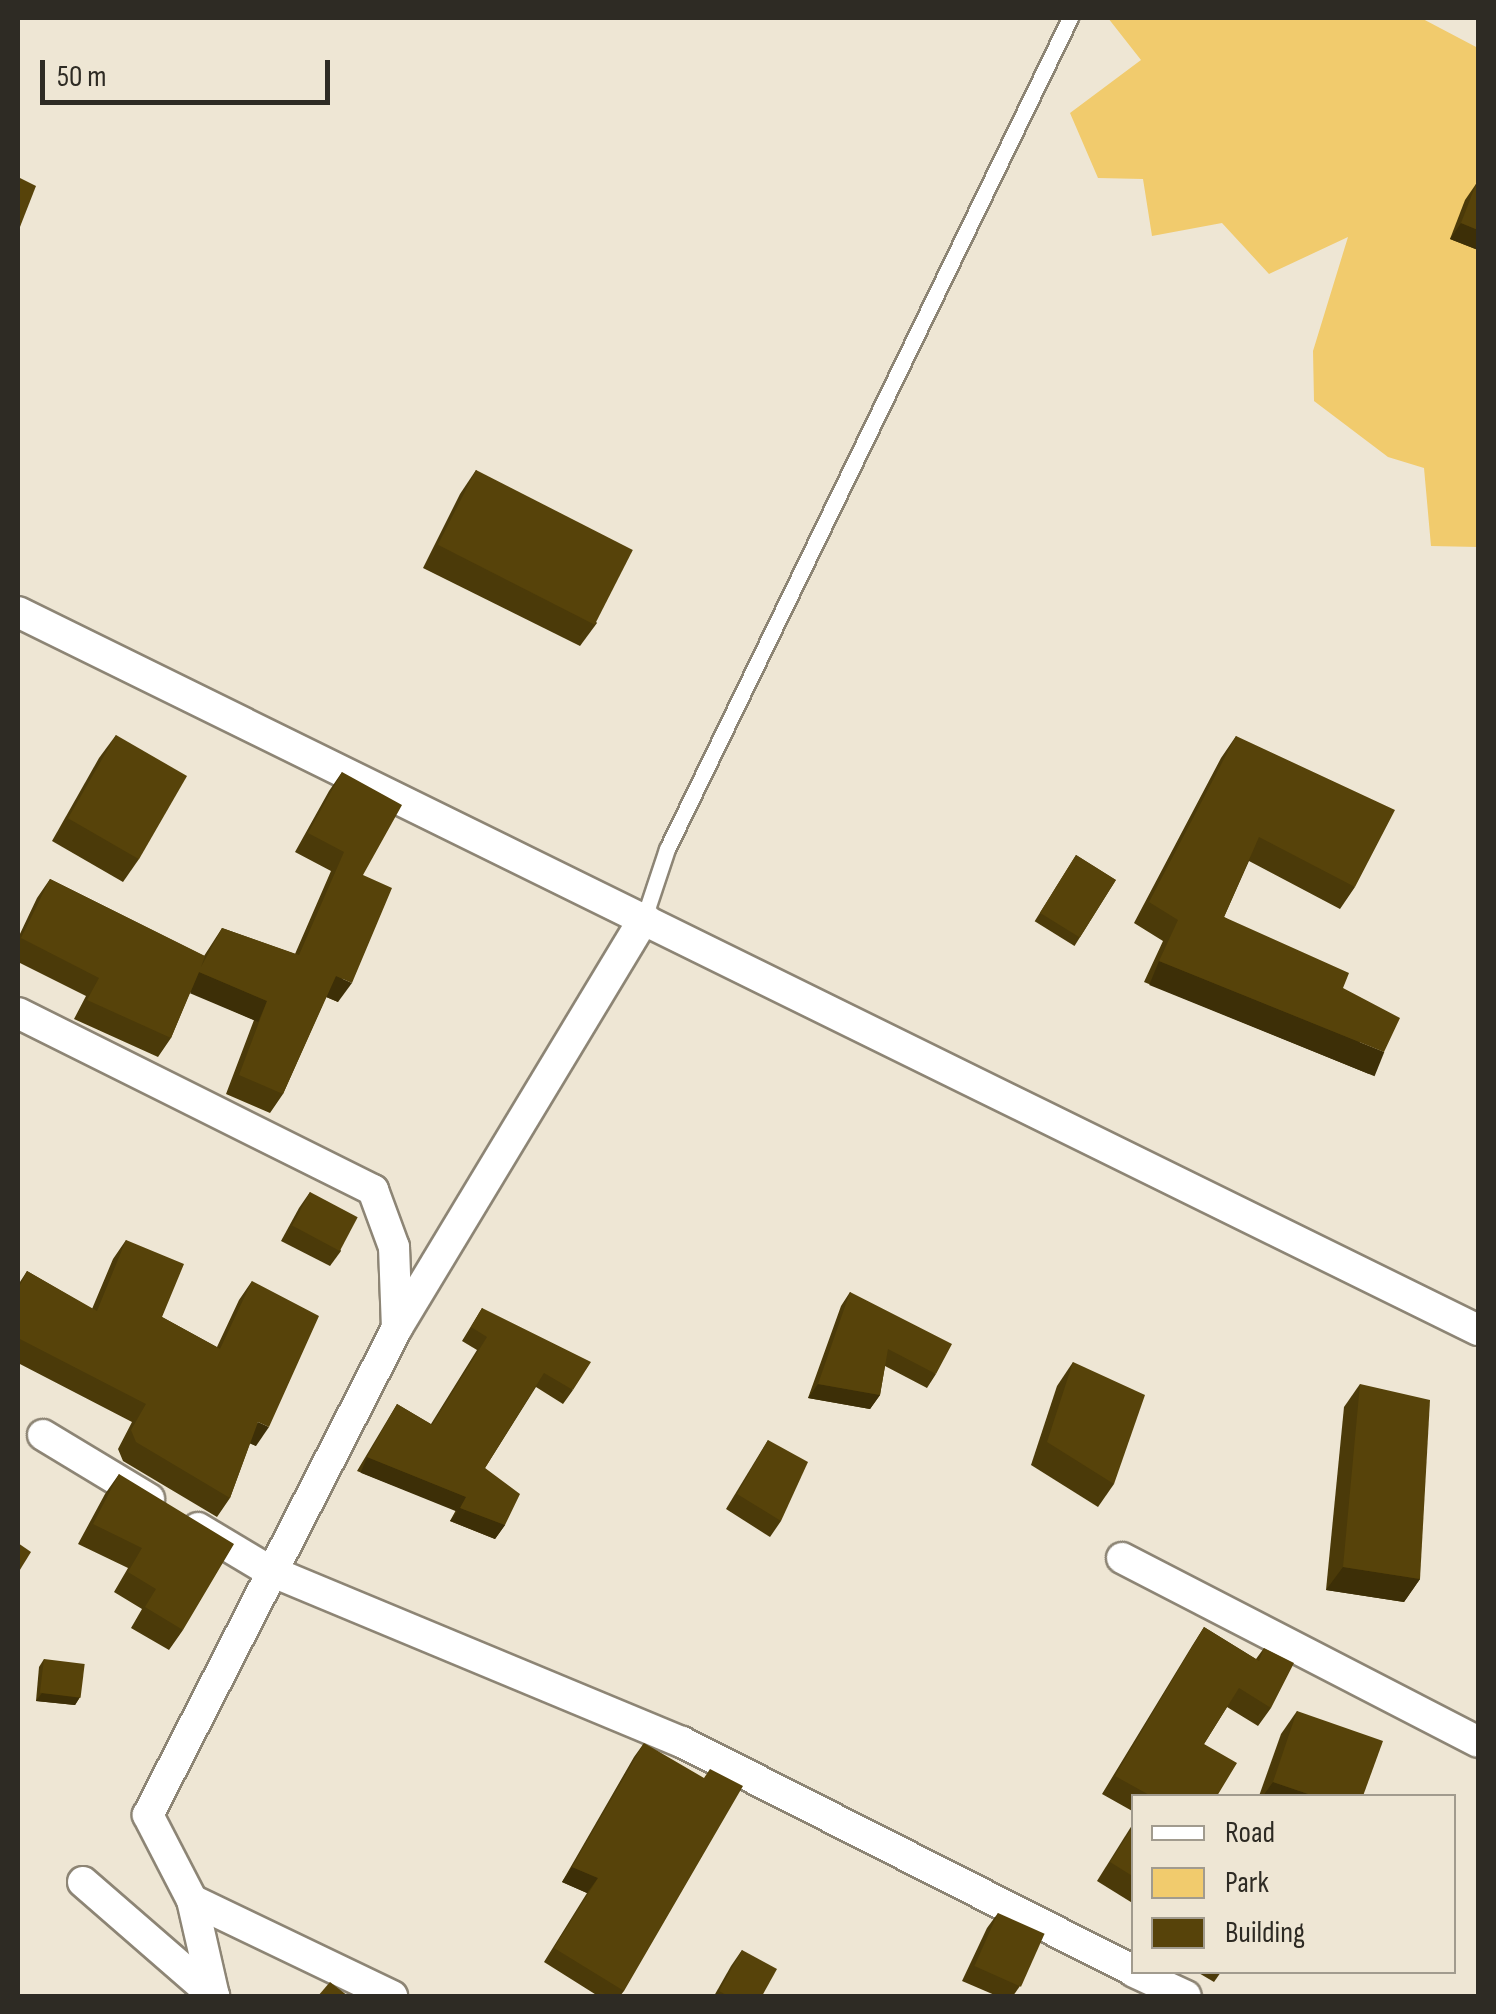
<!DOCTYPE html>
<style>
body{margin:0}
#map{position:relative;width:1496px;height:2014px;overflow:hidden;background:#eee6d4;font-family:"Sofia Sans Condensed",sans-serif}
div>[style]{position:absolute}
.green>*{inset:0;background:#f1cb6d}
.roads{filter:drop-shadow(2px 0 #8d8575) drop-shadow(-2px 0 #8d8575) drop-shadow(0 2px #8d8575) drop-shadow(0 -2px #8d8575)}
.lane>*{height:15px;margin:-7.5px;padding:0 7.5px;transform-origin:7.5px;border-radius:7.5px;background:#fff}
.street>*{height:30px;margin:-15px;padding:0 15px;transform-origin:15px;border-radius:15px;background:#fff}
.wall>*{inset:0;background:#4b3a09;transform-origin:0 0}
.shaded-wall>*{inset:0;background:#3d2f07;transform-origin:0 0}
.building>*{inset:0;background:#57430a;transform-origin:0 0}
span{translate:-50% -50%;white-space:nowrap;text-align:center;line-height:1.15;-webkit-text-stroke:10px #eee6d4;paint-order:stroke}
.frame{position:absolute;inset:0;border:20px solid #2e2b24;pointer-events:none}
.legend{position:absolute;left:1131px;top:1794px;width:325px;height:180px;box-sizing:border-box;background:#eee6d4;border:2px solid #a19b8e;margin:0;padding:12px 18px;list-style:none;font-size:30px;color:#2e2b24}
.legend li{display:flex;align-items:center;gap:20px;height:50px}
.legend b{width:50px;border:2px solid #a19b8e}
.scale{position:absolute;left:40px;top:60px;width:290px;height:45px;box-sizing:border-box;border:5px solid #2e2b24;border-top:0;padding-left:12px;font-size:30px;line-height:35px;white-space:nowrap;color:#2e2b24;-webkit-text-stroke:8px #eee6d4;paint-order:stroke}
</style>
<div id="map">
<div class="green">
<i style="clip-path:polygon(1108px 18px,1421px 18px,1478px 48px,1478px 547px,1431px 546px,1424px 468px,1388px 457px,1314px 401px,1313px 351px,1348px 237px,1269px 274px,1222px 223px,1152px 236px,1143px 179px,1098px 178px,1070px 113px,1141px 60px)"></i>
</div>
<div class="roads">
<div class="lane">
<i style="left:644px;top:918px;width:73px;rotate:-71.6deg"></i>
<i style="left:667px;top:849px;width:924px;rotate:-64.13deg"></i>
</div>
<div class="street">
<i style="left:18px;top:612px;width:1627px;rotate:26.19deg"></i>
<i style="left:18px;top:1013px;width:397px;rotate:26.5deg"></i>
<i style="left:373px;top:1190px;width:61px;rotate:69.8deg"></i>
<i style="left:394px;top:1247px;width:81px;rotate:87.9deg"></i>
<i style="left:43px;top:1435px;width:124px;rotate:31.1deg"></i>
<i style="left:198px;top:1528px;width:82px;rotate:31deg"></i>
<i style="left:268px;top:1570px;width:448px;rotate:22.6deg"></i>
<i style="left:682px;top:1742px;width:507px;rotate:26.87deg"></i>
<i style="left:1122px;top:1558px;width:401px;rotate:27.3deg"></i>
<i style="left:83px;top:1882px;width:174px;rotate:41deg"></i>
<i style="left:192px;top:1900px;width:222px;rotate:25.6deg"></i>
<i style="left:1134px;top:1972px;width:57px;rotate:24.8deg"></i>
<i style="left:214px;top:1996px;width:98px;rotate:-102.9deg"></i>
<i style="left:192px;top:1900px;width:96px;rotate:-117.4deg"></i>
<i style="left:148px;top:1815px;width:547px;rotate:-62.92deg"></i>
<i style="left:397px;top:1328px;width:479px;rotate:-58.9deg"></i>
</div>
</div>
<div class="wall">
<i style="clip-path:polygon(1476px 184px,1478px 185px,1478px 250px,1450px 239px,1465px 200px)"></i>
<i style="clip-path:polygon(476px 470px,597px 623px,580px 646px,423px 568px,460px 494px)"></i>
<i style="clip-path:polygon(116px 735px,139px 859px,123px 882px,52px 841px,99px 758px)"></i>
<i style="clip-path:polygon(1236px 736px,1355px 887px,1340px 909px,1249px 861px,1224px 917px,1343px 988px,1369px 1074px,1144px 982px,1163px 941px,1134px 923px,1221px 758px)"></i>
<i style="clip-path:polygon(342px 772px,363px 875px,338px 1002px,326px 997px,283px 1094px,270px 1113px,226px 1094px,254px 1020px,190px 992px,171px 1038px,158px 1057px,74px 1019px,86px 996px,18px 962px,18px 938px,37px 898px,50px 879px,204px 956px,222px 928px,295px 954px,331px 871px,295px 852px,329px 791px)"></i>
<i style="left:1076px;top:855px;width:47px;height:78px;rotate:32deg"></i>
<i style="clip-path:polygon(310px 1192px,341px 1251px,330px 1266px,281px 1241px,299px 1208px)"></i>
<i style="clip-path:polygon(126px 1240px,162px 1317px,217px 1347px,239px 1300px,252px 1281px,256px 1446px,250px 1443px,230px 1498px,217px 1517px,123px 1461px,118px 1449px,132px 1422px,18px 1363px,18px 1285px,27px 1271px,92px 1309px,113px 1259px)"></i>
<i style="clip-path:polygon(850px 1292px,936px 1374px,927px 1388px,885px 1366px,880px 1395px,870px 1409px,808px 1398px,841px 1306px)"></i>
<i style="clip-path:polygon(482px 1308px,573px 1390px,563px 1404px,536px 1387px,485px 1468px,505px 1525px,495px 1539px,450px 1521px,456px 1510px,357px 1471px,397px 1404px,431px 1424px,477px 1350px,462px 1341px)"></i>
<i style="clip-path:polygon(1073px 1362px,1114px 1484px,1098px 1507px,1031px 1465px,1057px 1386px)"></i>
<i style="clip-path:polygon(1360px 1384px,1420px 1579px,1404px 1602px,1326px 1590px,1344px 1407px)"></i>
<i style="clip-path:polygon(768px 1440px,781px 1521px,770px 1537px,726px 1509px)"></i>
<i style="clip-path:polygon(119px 1474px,183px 1630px,169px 1650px,131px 1628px,142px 1609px,114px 1592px,128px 1568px,78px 1544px,105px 1494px)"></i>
<i style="clip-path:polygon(1204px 1627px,1256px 1659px,1264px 1648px,1271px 1708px,1258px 1726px,1227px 1707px,1204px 1744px,1217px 1796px,1134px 1796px,1134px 1812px,1102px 1794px,1192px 1646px)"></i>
<i style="clip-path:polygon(44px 1659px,80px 1697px,75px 1705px,36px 1701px,39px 1667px)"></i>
<i style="clip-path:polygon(1297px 1711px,1363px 1796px,1259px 1796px,1281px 1734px)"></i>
<i style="clip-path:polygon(644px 1743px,624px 1991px,620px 1996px,598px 1996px,544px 1962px,587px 1893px,562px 1882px,634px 1757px)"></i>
<i style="clip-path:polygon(1134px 1822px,1134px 1904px,1097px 1881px)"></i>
<i style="clip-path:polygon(998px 1913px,1020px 1986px,1013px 1996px,997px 1996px,962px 1981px,987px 1928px)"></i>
<i style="clip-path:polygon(742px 1950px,762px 1996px,714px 1996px,731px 1966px)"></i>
<i style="clip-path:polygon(1197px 1972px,1221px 1972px,1214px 1982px)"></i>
</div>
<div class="shaded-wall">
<i style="clip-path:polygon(1461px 223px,1478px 230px,1478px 250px,1450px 239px)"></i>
<i style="left:1159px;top:961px;width:243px;height:26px;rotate:22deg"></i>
<i style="left:199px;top:972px;width:74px;height:23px;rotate:23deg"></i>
<i style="clip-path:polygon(336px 976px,352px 983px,338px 1002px,322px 995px)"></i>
<i style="clip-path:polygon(818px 1384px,880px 1395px,870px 1409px,808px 1398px)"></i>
<i style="clip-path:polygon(258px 1422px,269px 1427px,256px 1446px,244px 1441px)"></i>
<i style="left:367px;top:1457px;width:107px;height:17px;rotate:22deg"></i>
<i style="clip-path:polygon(460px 1508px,505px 1525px,495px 1539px,450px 1521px)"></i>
<i style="clip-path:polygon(1343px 1567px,1420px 1579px,1404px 1602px,1326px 1590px)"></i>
<i style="clip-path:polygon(42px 1693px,80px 1697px,75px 1705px,36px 1701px)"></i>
<i style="clip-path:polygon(1273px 1782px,1314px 1796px,1263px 1796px)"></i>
<i style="clip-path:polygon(572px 1867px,598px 1878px,587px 1893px,562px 1882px)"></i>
</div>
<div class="building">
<i style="clip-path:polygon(18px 177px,36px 186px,18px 232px)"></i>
<i style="clip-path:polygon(1476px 184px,1478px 185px,1478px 230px,1461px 223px)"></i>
<i style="left:476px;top:470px;width:176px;height:84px;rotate:27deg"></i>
<i style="left:116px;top:735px;width:82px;height:96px;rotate:30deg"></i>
<i style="clip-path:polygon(1236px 736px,1395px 810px,1355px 887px,1259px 837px,1224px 917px,1349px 973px,1343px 988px,1400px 1018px,1384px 1052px,1159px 961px,1178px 920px,1149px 902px)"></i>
<i style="clip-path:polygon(342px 772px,402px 805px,363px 875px,392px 888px,352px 983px,336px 976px,283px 1094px,239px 1075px,267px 1001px,199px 972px,171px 1038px,87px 1000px,99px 978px,21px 938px,50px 879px,205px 956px,201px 967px,222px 928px,299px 955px,344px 852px,308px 833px)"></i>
<i style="left:1076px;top:855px;width:47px;height:68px;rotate:32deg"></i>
<i style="left:310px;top:1192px;width:54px;height:38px;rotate:28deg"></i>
<i style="clip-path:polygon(126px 1240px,184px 1264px,162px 1317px,220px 1349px,252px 1281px,319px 1316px,269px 1427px,258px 1422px,230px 1498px,136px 1442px,131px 1430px,146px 1404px,18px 1338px,18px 1289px,27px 1271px,97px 1311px)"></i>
<i style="clip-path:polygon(850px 1292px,952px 1344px,936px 1374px,888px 1349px,880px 1395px,818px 1384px)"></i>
<i style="clip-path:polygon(482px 1308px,591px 1362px,573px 1390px,544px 1373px,485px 1468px,520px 1494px,505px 1525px,460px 1508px,466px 1497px,367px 1457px,397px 1404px,432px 1425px,487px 1337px,471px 1327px)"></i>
<i style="clip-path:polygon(1073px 1362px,1145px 1395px,1114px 1484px,1047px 1442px)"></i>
<i style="clip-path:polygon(1360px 1384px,1430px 1400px,1420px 1579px,1343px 1567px)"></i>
<i style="clip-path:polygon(768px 1440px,808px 1462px,781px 1521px,737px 1494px)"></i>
<i style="clip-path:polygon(119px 1474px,234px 1544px,183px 1630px,145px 1607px,156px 1589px,128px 1572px,142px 1548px,93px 1524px)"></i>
<i style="clip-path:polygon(18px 1543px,31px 1552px,18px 1573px)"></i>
<i style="clip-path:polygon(1204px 1627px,1259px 1661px,1264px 1648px,1294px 1663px,1271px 1708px,1239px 1688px,1204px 1744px,1237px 1763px,1217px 1796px,1151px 1796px,1115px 1776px)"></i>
<i style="left:44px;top:1659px;width:41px;height:34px;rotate:7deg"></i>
<i style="clip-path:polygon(1297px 1711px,1383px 1741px,1363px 1796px,1314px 1796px,1273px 1782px)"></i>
<i style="clip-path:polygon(644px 1743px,704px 1778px,710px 1769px,743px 1786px,624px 1991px,554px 1948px,598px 1878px,572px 1867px)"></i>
<i style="clip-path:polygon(1134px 1825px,1134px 1877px,1110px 1862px)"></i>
<i style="left:998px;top:1913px;width:51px;height:58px;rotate:24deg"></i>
<i style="clip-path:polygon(742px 1950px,777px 1969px,762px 1996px,728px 1996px,719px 1991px)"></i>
<i style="clip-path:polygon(330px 1982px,348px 1996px,318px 1996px)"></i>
</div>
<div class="frame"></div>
<ul class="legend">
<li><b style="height:12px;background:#fff"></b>Road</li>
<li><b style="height:28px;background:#f1cb6d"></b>Park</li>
<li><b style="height:28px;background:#57430a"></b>Building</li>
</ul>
<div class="scale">50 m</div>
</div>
